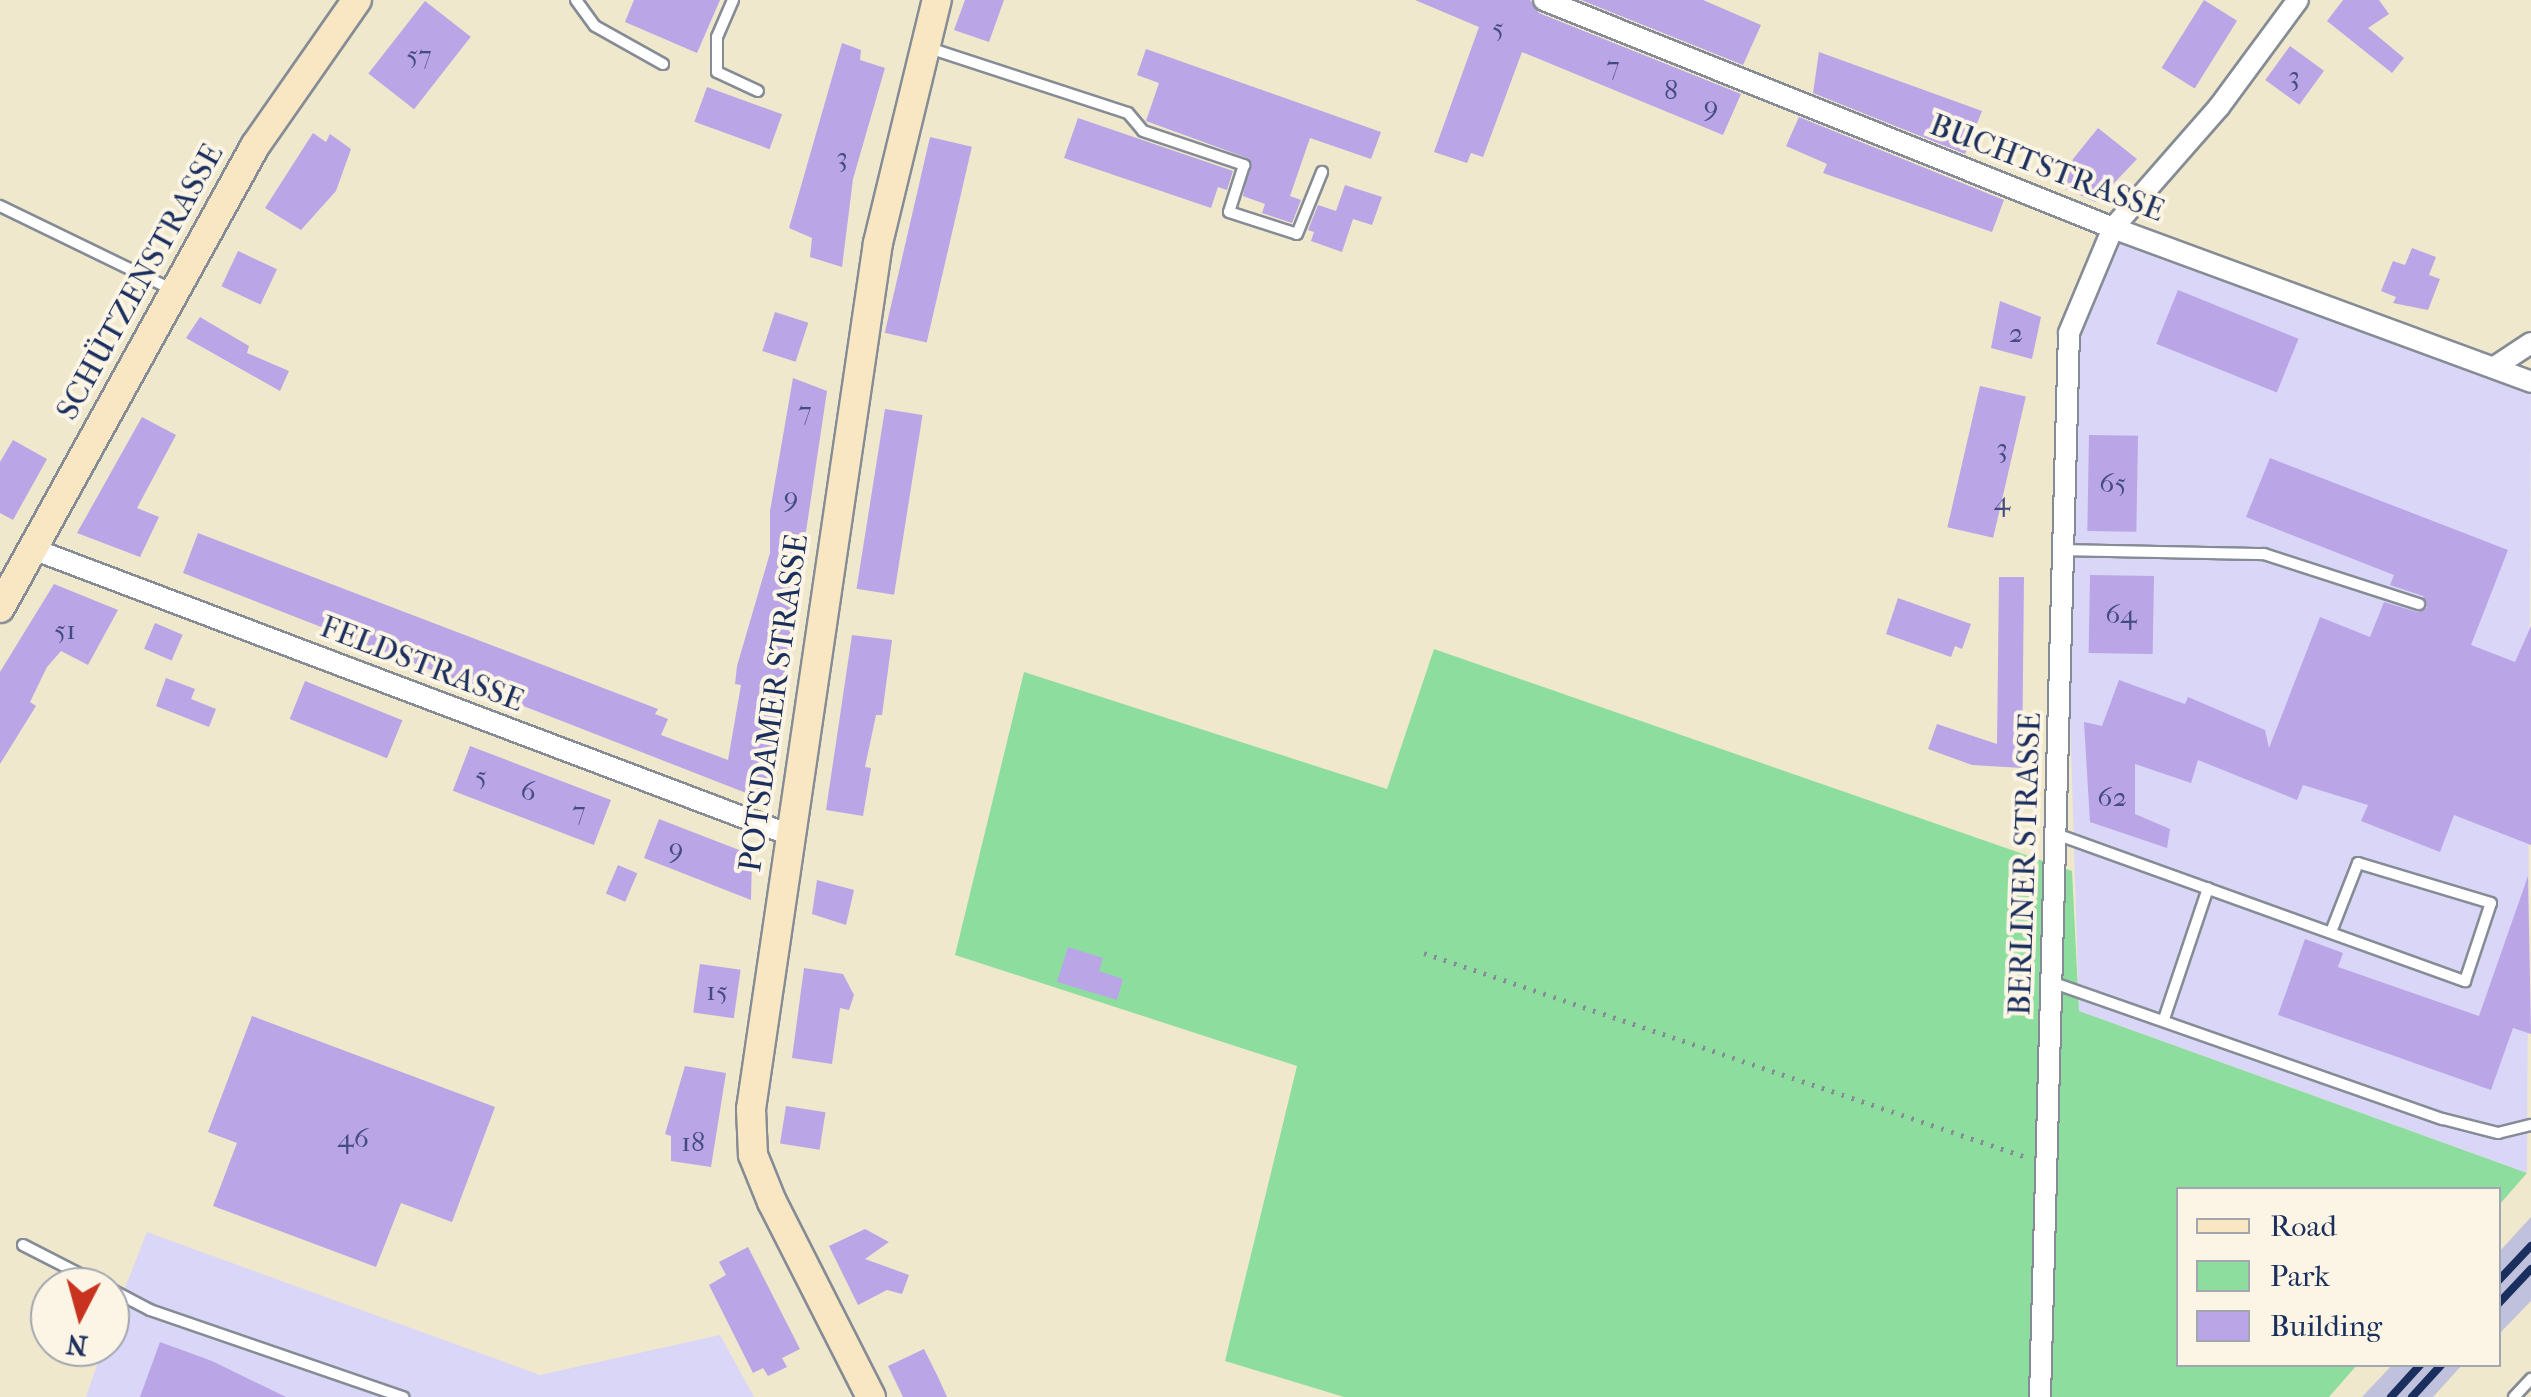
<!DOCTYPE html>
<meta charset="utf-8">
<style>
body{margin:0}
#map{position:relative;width:2531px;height:1397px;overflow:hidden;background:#efe8cc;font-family:"IM FELL French Canon",serif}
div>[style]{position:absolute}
.built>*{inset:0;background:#dad6f7}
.industrial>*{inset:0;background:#c0c2dd}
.green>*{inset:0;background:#8dde9e}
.building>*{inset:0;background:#baa5e7;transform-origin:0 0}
.path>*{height:5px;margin-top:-2.5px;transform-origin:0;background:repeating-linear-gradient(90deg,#858c95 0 2.5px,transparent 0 10.5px)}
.roads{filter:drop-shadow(2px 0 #858c95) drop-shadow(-2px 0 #858c95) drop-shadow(0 2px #858c95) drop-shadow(0 -2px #858c95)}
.lane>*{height:10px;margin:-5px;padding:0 5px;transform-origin:5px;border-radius:5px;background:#fff}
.street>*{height:20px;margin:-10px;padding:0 10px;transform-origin:10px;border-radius:10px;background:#fff}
.secondary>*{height:28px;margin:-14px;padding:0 14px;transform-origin:14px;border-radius:14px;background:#f9e7c3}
.rail>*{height:8px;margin:-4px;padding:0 4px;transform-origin:4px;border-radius:4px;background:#1b2f5e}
span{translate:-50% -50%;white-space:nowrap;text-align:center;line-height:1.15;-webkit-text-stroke:8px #fcf5e5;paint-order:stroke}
.number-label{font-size:28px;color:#434c80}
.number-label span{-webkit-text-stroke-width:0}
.street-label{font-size:32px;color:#1b2f5e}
.legend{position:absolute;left:2176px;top:1187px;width:325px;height:180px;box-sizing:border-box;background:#fcf5e5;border:2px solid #a2a6af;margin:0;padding:12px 18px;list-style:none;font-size:30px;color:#1b2f5e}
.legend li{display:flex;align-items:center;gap:20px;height:50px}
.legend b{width:50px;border:2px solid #a2a6af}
.north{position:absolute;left:30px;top:1267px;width:100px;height:100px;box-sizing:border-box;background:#fcf5e5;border:2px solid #a2a6af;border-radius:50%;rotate:186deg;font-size:28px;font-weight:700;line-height:40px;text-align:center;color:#1b2f5e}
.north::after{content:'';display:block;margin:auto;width:35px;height:45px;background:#c8321e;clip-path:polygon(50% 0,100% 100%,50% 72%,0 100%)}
</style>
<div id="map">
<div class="built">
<i style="clip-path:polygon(2113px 228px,2531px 382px,2527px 1173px,2079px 1011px,2065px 550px,2069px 333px)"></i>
<i style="clip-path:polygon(147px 1232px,540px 1375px,720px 1335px,754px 1397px,86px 1397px,103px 1347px,110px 1347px,110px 1326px)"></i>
</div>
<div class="industrial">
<i style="clip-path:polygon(2531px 1217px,2531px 1301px,2499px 1334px,2499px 1252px)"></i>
<i style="clip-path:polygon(2393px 1364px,2462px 1364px,2462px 1365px,2433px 1397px,2362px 1397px)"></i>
</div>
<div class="green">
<i style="clip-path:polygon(1434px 649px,2072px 871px,2079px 1011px,2527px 1173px,2499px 1205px,2498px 1190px,2178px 1190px,2178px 1364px,2357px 1365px,2329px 1397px,1344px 1397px,1225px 1361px,1297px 1066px,955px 955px,1024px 672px,1387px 789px)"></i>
</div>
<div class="building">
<i style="clip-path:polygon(634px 0,720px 0,697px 53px,625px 22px)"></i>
<i style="clip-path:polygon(965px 0,1004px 0,989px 42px,954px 30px)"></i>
<i style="clip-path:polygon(1415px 0,1530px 0,1539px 13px,1741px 94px,1723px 135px,1522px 52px,1483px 157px,1471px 153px,1467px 163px,1434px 152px,1479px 27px)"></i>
<i style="clip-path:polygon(1581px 0,1703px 0,1761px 25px,1743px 65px)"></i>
<i style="left:2204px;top:0;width:39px;height:80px;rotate:32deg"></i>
<i style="clip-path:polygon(2343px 0,2379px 0,2389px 14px,2368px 28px,2404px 58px,2392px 73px,2327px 21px)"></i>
<i style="left:425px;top:1px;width:58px;height:92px;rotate:38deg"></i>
<i style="clip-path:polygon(842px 43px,861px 50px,860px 60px,885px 68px,853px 179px,842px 267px,810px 257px,812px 238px,789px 228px)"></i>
<i style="left:2290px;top:46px;width:42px;height:42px;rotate:36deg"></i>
<i style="clip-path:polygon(1146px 49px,1381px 132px,1371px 159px,1310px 138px,1290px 196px,1301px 200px,1292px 223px,1262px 213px,1265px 204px,1243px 196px,1250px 159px,1146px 121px,1159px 83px,1137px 75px)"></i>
<i style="clip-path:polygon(1819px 52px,1982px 111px,1965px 154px,1813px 93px)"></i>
<i style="left:707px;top:87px;width:80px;height:37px;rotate:20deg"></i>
<i style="clip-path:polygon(1799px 117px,2004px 200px,1992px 232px,1823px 173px,1827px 164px,1786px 146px)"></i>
<i style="clip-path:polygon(1078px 118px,1233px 171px,1227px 190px,1218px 187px,1211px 208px,1064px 158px)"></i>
<i style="clip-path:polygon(2098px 128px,2137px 159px,2096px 202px,2065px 189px,2073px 159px)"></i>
<i style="clip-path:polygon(313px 133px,326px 142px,330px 134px,351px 149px,336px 191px,301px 230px,265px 208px)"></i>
<i style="left:930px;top:137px;width:43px;height:201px;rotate:13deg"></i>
<i style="clip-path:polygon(1345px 185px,1382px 197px,1372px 225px,1353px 219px,1342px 252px,1311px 241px,1314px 232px,1308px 230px,1318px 205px,1336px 211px)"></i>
<i style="clip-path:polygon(2412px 248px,2436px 257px,2429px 275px,2440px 279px,2428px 310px,2393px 303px,2396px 297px,2381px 291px,2393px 261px,2405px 265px)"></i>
<i style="left:238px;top:251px;width:43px;height:39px;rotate:25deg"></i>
<i style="left:2178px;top:290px;width:130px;height:58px;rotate:22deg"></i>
<i style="clip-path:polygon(2000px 301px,2041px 317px,2032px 359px,1991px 348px)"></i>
<i style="left:775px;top:312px;width:35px;height:41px;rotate:18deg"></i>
<i style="clip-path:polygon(200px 317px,249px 346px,247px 353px,289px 371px,280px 391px,186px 338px)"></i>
<i style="clip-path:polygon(793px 378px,827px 391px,767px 793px,759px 798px,183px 573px,198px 533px,658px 709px,655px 714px,668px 719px,661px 735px,728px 760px,741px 685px,735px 684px,737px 666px,770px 553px,770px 511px)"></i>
<i style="left:1980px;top:386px;width:47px;height:145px;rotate:13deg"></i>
<i style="left:885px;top:409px;width:38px;height:182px;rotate:9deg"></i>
<i style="clip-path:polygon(142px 417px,176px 435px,137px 508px,159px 517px,140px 557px,77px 533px)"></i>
<i style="left:2089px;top:435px;width:49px;height:96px;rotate:1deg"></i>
<i style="clip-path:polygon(13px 440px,47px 459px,13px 520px,0 513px,0 462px)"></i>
<i style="clip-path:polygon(2270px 458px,2508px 550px,2471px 645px,2515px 662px,2531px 626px,2531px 845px,2454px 815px,2440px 852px,2361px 821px,2368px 805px,2303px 785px,2297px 800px,2198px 760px,2191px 783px,2135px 764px,2135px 814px,2170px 829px,2167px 848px,2090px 822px,2084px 722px,2102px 726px,2119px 680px,2185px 704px,2188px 697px,2265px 730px,2269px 748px,2320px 617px,2370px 637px,2384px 602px,2417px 612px,2427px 608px,2423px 596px,2390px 585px,2394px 575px,2246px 517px)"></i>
<i style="left:2090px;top:575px;width:64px;height:78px;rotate:1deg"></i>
<i style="clip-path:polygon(1999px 577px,2024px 577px,2022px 768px,1972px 765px,1928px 749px,1937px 724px,1997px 744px)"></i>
<i style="clip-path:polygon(54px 584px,118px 610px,88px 665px,61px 651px,47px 667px,30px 702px,36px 706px,0 764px,0 672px)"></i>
<i style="clip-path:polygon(1898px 598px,1971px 624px,1962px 649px,1955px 646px,1951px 657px,1886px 634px)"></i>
<i style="left:155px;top:623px;width:30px;height:28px;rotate:23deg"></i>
<i style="clip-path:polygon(852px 635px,892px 640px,882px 715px,876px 715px,865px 767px,871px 768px,863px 816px,826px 810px)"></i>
<i style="clip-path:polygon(166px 678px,195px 689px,191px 699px,216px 709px,209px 727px,156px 706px)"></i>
<i style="left:305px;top:681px;width:105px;height:41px;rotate:22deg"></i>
<i style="left:470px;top:746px;width:151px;height:48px;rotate:21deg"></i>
<i style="clip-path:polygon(659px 819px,752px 855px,751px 900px,644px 858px)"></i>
<i style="left:618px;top:865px;width:21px;height:31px;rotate:23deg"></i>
<i style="clip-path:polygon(2528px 876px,2531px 1034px,2513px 1028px,2491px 1090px,2278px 1015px,2305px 939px,2343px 953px,2338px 967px,2479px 1016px)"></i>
<i style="clip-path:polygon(817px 880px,854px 890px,846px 925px,812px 914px)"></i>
<i style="clip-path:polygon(1068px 947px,1103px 958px,1099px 971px,1123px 979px,1117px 1000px,1057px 982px)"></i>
<i style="left:700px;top:964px;width:41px;height:49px;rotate:8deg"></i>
<i style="clip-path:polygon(804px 968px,843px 974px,854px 995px,849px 1010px,840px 1008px,832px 1064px,792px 1058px)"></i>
<i style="clip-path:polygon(252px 1016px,495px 1107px,452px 1222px,401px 1203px,376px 1267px,213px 1206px,237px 1143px,208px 1132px)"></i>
<i style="clip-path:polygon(685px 1066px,726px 1073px,711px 1167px,671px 1161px,671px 1136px,665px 1134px)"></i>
<i style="left:786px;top:1106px;width:40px;height:38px;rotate:9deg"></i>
<i style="clip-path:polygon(865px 1229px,889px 1242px,865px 1259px,909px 1275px,902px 1294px,887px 1290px,858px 1305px,829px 1246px)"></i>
<i style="clip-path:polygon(748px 1247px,800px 1349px,782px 1358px,787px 1367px,768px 1376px,763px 1368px,753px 1373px,709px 1285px,726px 1275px,719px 1262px)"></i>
<i style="clip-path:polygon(160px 1342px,212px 1361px,286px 1397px,140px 1397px)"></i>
<i style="clip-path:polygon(924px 1349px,938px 1377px,947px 1397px,903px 1397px,888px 1366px)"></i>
</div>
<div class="path">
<i style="left:1424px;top:953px;width:636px;rotate:18.72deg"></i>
</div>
<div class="roads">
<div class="lane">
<i style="left:576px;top:0;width:32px;rotate:54deg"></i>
<i style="left:595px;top:26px;width:78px;rotate:29.2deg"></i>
<i style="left:733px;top:0;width:40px;rotate:113.4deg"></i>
<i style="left:717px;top:37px;width:35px;rotate:90deg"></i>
<i style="left:717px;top:72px;width:45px;rotate:24.9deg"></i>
<i style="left:929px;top:48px;width:209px;rotate:18.1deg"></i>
<i style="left:1128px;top:113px;width:23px;rotate:50deg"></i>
<i style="left:1143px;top:131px;width:107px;rotate:18.6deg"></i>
<i style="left:1244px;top:165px;width:49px;rotate:107.7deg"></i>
<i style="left:1229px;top:212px;width:71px;rotate:17.9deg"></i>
<i style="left:1297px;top:234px;width:67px;rotate:-68deg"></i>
<i style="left:0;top:206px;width:192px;rotate:25.9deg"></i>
<i style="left:2065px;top:550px;width:199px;rotate:1.2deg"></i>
<i style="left:2264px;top:554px;width:163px;rotate:17.9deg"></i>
<i style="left:2056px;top:834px;width:435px;rotate:19.8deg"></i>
<i style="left:2465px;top:981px;width:82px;rotate:-71.6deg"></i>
<i style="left:2491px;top:903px;width:139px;rotate:-163.3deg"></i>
<i style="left:2358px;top:863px;width:74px;rotate:111.4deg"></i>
<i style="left:2051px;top:982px;width:415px;rotate:19.3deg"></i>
<i style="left:2443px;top:1119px;width:57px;rotate:14.3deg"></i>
<i style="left:2498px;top:1133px;width:34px;rotate:-14deg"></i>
<i style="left:2164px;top:1019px;width:138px;rotate:-71.4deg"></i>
<i style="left:23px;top:1245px;width:92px;rotate:27.1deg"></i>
<i style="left:110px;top:1289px;width:45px;rotate:27.7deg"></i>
<i style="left:150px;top:1310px;width:268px;rotate:19deg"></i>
<i style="left:2514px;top:1397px;width:25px;rotate:-47deg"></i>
</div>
<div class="street">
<i style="left:1544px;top:0;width:613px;rotate:21.84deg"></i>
<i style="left:2113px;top:228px;width:445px;rotate:20.2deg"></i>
<i style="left:2496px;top:366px;width:42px;rotate:-33.3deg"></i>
<i style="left:33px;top:549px;width:809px;rotate:20.7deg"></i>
<i style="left:2040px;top:1397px;width:1064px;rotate:-88.44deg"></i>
<i style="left:2069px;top:333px;width:114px;rotate:-67.3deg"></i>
<i style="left:2113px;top:228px;width:161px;rotate:-48.8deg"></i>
<i style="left:2219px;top:107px;width:133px;rotate:-53.6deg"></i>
</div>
<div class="secondary">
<i style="left:0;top:608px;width:528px;rotate:-61.1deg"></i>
<i style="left:255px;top:146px;width:178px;rotate:-55.1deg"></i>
<i style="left:871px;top:1397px;width:219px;rotate:-116.9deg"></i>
<i style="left:772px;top:1202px;width:51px;rotate:-112deg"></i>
<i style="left:753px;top:1155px;width:46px;rotate:-92.5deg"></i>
<i style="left:751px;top:1109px;width:875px;rotate:-81.66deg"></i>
<i style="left:878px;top:243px;width:250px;rotate:-76.4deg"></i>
</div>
</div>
<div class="rail">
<i style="left:2498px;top:1281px;width:48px;rotate:-46.7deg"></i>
<i style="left:2498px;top:1304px;width:48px;rotate:-46.7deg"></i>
<i style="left:2391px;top:1397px;width:45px;rotate:-47.7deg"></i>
<i style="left:2412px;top:1397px;width:45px;rotate:-47.7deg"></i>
</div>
<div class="number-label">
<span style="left:1498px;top:28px">5</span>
<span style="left:419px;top:55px">57</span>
<span style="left:1613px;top:66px">7</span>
<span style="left:2294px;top:76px">3</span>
<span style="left:1671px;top:90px">8</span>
<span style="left:1711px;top:106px">9</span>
<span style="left:842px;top:157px">3</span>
<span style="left:2016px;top:333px">2</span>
<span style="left:805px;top:411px">7</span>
<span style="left:2002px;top:448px">3</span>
<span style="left:2113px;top:483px">65</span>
<span style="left:791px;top:497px">9</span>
<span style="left:2002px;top:501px">4</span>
<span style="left:2121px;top:614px">64</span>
<span style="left:65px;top:630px">51</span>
<span style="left:481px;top:776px">5</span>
<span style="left:528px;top:791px">6</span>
<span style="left:2112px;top:797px">62</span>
<span style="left:579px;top:811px">7</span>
<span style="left:676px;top:848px">9</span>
<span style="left:717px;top:991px">15</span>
<span style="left:353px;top:1138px">46</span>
<span style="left:693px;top:1142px">18</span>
</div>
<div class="street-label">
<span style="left:2047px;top:168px;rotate:21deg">BUCHTSTRASSE</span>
<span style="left:140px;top:282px;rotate:-61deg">SCHÜTZENSTRASSE</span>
<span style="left:422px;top:664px;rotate:21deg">FELDSTRASSE</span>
<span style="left:774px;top:703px;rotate:-82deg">POTSDAMER STRASSE</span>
<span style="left:2025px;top:864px;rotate:-88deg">BERLINER STRASSE</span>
</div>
<ul class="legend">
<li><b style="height:12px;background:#f9e7c3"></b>Road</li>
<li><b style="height:28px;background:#8dde9e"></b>Park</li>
<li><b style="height:28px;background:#baa5e7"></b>Building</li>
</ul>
<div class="north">N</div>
</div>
